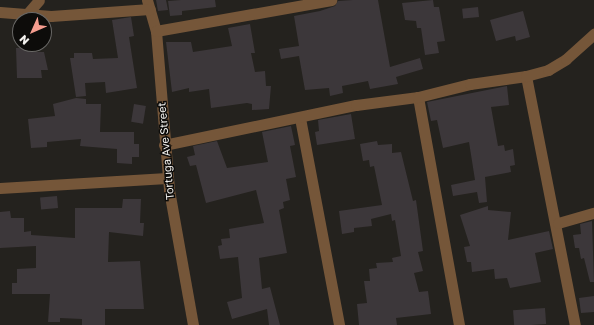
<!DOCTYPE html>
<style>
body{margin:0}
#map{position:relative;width:594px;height:325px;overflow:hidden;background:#24221e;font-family:"Golos Text",sans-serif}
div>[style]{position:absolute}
.building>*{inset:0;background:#3c373a;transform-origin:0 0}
.minor>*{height:11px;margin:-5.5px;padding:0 5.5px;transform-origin:5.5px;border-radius:5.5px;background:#755639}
span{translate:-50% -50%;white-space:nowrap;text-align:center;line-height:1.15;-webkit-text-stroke:3px #0d0c0a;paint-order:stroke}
.street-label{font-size:11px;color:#f4f2ef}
.north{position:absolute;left:12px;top:12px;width:40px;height:40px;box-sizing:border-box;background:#0d0c0a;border:1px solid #696866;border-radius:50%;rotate:225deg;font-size:11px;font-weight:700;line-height:16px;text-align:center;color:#f4f2ef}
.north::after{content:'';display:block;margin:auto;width:14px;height:18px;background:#f59d8f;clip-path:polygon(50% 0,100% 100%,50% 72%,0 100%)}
</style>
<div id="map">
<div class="building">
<i style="clip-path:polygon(156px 0,166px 0,168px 10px,158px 11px)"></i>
<i style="clip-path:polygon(181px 0,215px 0,216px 7px,182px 11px,182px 15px,170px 16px,168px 1px)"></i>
<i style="clip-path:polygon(353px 0,378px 0,390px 67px,420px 58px,423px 69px,396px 77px,398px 84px,370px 89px,368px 81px,342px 86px,343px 93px,330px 96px,329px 88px,305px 90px,299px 56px,281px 59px,279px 49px,299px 46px,294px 16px,320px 11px,335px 6px,338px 1px)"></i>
<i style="clip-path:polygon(433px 0,434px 7px,439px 7px,445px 41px,437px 42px,439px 53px,425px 55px,421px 28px,417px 28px,416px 21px,405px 20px,402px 3px)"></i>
<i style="left:478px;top:7px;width:10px;height:16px;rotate:84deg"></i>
<i style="clip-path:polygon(523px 11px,530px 37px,516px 41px,515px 36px,496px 41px,490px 20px)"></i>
<i style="clip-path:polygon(131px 17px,134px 36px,129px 37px,137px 88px,106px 93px,105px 82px,85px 83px,86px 96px,76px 97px,70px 58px,74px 58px,74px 53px,92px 53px,93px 59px,118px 58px,112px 20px)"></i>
<i style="clip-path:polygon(250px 24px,255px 53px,251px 53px,255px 72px,265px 71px,266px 86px,271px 86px,269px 109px,252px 110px,252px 104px,247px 103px,211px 108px,209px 89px,189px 92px,189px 88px,172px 92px,166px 42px,191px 42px,193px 52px,232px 46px,228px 28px)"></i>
<i style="clip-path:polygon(33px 47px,33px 52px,44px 52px,48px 70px,41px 70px,42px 78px,17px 78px,16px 48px)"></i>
<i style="clip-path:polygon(507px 86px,509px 105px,491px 107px,498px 146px,504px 145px,505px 151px,513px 149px,515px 165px,510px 166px,511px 172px,485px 177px,487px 202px,479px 203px,477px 192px,453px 196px,451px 185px,475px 180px,469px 142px,443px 148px,437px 120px,431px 121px,427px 102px)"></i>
<i style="clip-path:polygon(76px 98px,86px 99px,86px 104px,101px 104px,100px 132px,134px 132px,134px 144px,139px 144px,139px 157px,132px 157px,132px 164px,117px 163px,117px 149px,80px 146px,81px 139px,47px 142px,47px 147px,31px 148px,28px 119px,55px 116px,53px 104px)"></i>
<i style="left:134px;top:104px;width:12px;height:18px;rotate:9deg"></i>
<i style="clip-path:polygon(351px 114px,355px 139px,317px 145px,315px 132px,319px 131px,318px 120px)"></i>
<i style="clip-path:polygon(291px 126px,295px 145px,290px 146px,296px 177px,286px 179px,290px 200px,283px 202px,284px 208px,279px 210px,287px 253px,259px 258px,262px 289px,270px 287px,280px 325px,269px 325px,267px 309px,232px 319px,227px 302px,242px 298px,238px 257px,220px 259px,218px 246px,222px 245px,221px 239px,230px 238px,229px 229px,264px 223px,256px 190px,206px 203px,196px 165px,190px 166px,187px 157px,195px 155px,193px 146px,217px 141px,227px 168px,268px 162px,262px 132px)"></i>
<i style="clip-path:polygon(377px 141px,378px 145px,392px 144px,392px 153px,401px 152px,413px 201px,416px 200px,423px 251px,418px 252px,423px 271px,414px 273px,419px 292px,428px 291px,431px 314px,396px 318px,397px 325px,359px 325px,357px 304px,367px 303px,364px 281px,370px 281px,369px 269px,377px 268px,376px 263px,393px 262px,392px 258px,401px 256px,395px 220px,392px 221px,391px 214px,371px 219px,372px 226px,354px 228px,354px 232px,342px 234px,339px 211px,382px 205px,374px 166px,370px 167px,369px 160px,363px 161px,360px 144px)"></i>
<i style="left:57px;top:196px;width:12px;height:17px;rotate:85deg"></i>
<i style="clip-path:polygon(123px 199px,141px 199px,140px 223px,144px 223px,143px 236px,109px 232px,108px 262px,140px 261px,144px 309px,105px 309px,105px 325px,82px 325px,82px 319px,60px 318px,60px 322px,48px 322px,50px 294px,12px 294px,12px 283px,17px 283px,17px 269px,36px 268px,36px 246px,0 248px,0 212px,10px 211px,11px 218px,24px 218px,24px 232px,31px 231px,31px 235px,75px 238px,75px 208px,122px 208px)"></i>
<i style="clip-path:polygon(488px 206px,488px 210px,511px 212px,508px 240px,549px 231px,553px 249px,535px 253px,541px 282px,510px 288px,507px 278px,495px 279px,494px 269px,472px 272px,471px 262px,467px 262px,464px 247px,470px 246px,460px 215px)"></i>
<i style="clip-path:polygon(592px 221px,594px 282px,590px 282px,584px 258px,581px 259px,579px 248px,575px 248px,573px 235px,581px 234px,580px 224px)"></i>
<i style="clip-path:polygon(594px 296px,594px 312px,581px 313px,579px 298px)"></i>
<i style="left:545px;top:308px;width:16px;height:32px;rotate:86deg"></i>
</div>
<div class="minor">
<i style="left:147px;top:0;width:32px;rotate:74deg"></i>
<i style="left:156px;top:31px;width:160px;rotate:85.3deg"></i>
<i style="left:169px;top:190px;width:137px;rotate:79.9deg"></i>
<i style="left:0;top:12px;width:51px;rotate:4.5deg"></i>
<i style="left:51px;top:16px;width:99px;rotate:-4deg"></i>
<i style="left:27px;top:14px;width:18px;rotate:-49deg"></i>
<i style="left:156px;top:31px;width:178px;rotate:-10deg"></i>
<i style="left:526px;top:76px;width:254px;rotate:78.9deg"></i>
<i style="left:418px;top:97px;width:232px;rotate:79.8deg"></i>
<i style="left:300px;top:118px;width:211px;rotate:79.3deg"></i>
<i style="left:164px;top:145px;width:196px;rotate:-11.8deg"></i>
<i style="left:356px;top:105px;width:63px;rotate:-7.4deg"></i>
<i style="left:418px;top:97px;width:54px;rotate:-14deg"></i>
<i style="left:470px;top:84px;width:57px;rotate:-8.1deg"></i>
<i style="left:526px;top:76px;width:23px;rotate:-15deg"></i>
<i style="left:548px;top:70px;width:21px;rotate:-31deg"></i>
<i style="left:566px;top:59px;width:38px;rotate:-42deg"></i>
<i style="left:0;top:188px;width:167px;rotate:-3.4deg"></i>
<i style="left:558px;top:223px;width:37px;rotate:-16deg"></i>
</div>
<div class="street-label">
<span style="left:166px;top:151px;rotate:-95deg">Tortuga Ave Street</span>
</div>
<div class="north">N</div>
</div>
